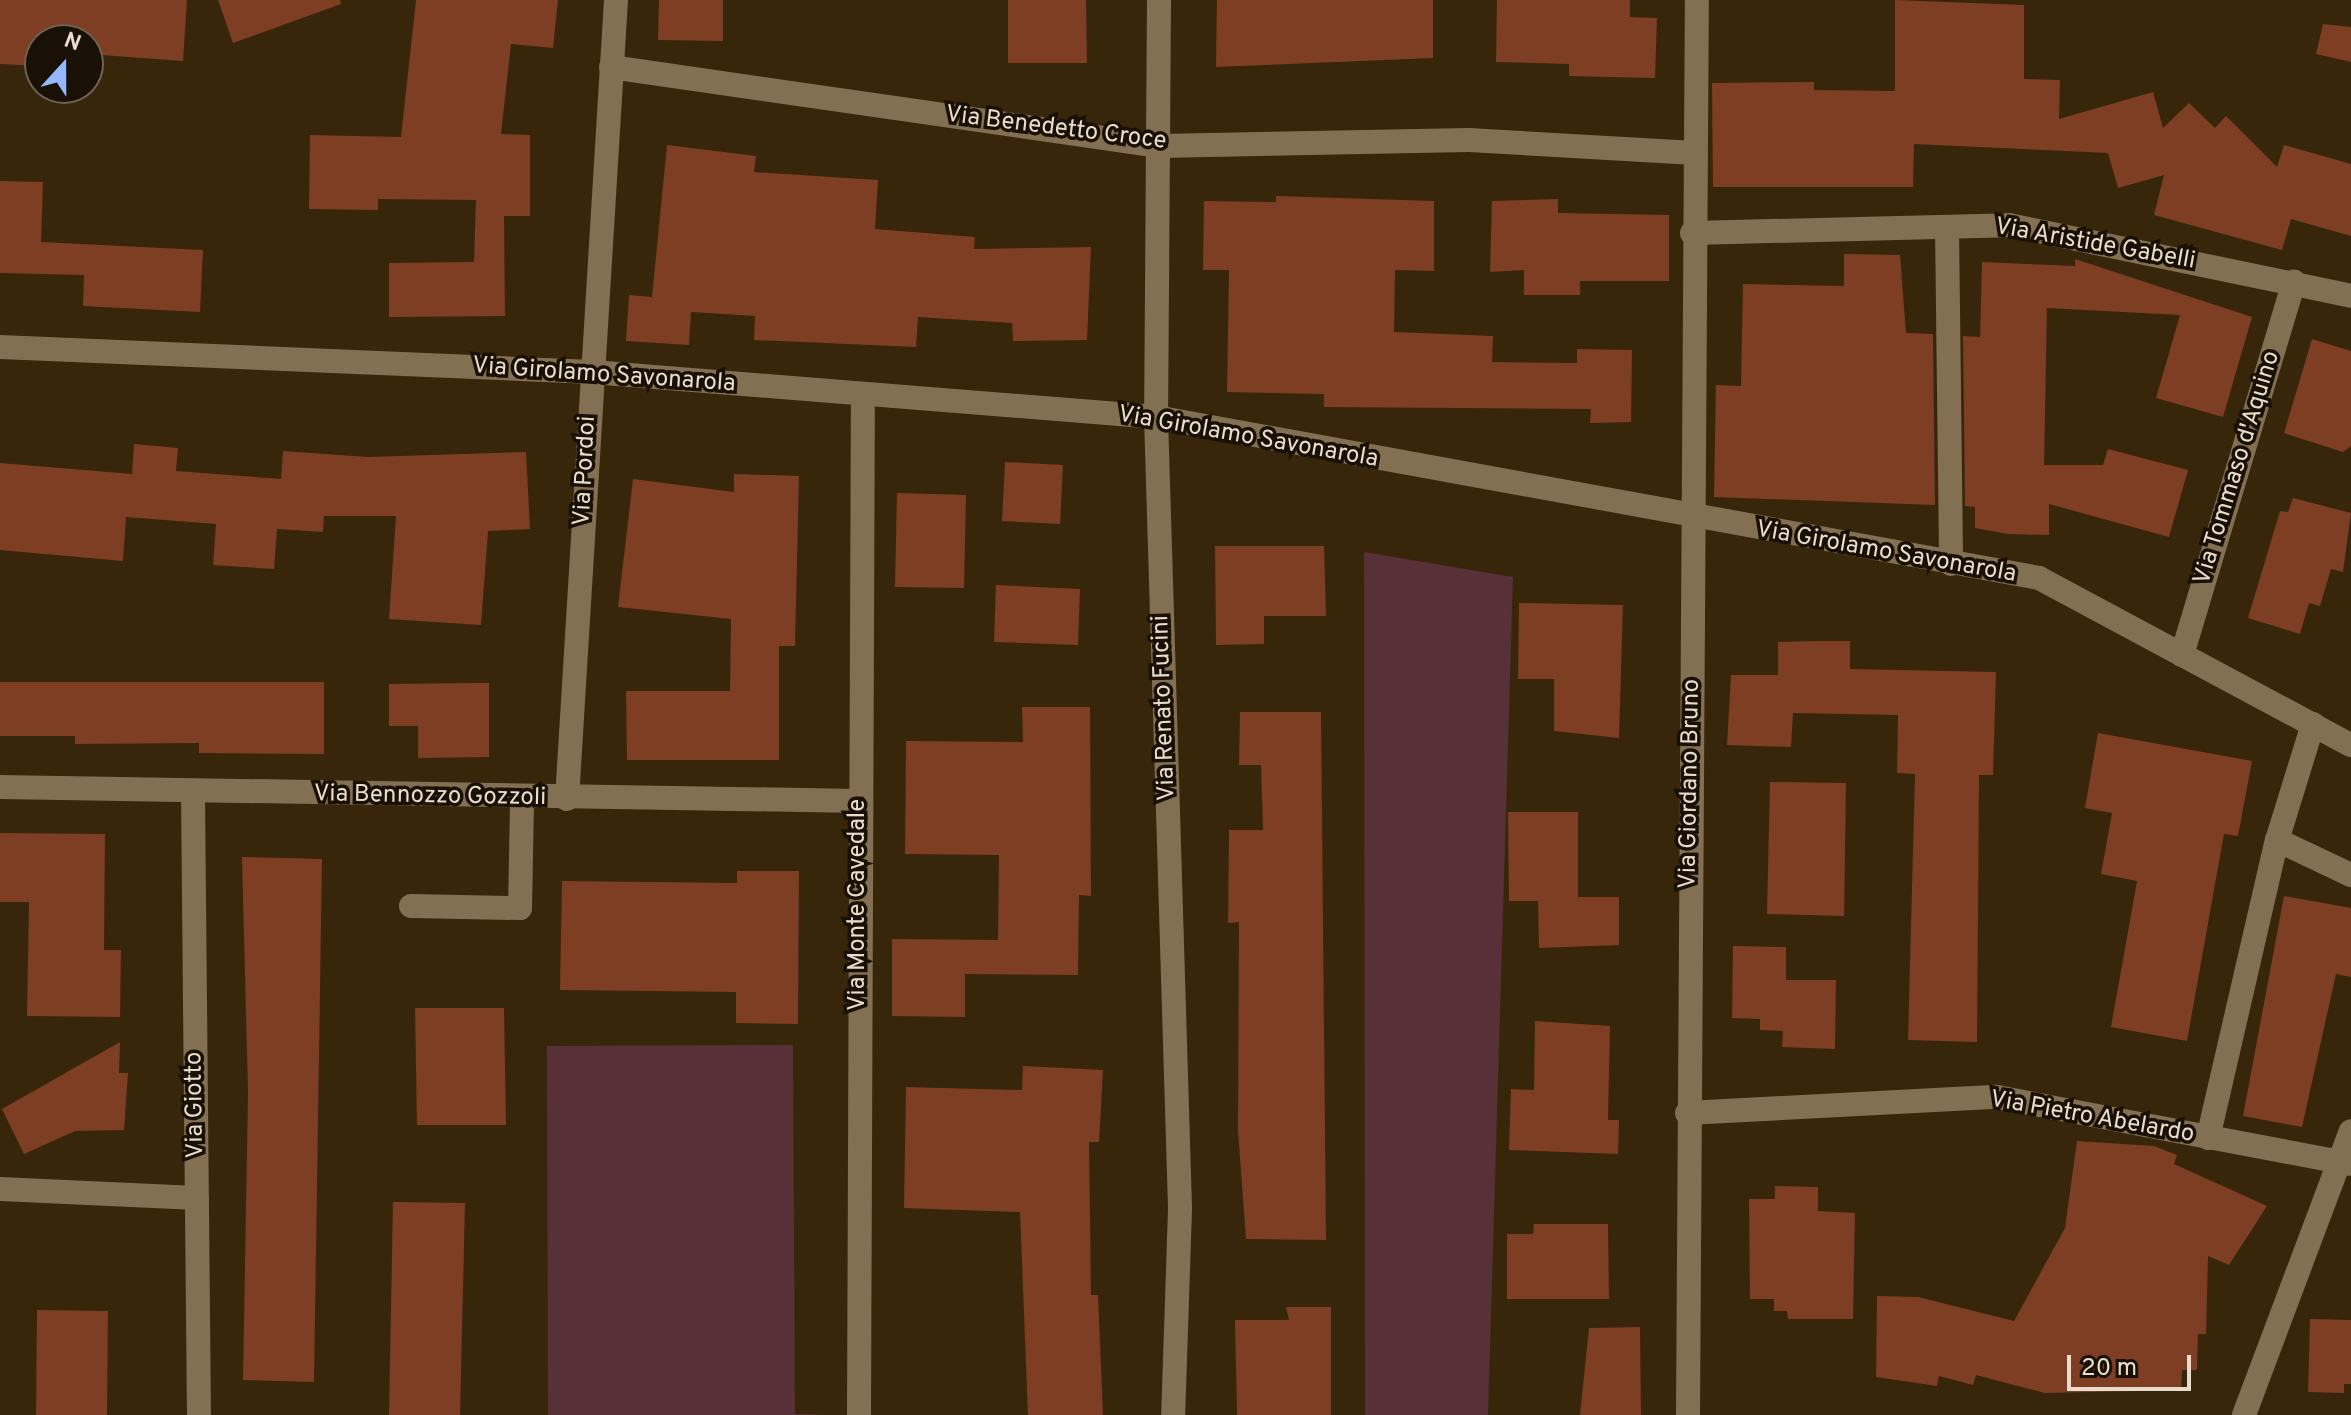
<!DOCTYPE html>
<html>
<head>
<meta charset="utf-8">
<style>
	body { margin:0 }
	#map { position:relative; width:2351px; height:1415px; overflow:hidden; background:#37260a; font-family:Overpass,sans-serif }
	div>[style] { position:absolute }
	.green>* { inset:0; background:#583038 }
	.building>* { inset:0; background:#7d3e24 }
	.minor>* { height:24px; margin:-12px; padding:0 12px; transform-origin:12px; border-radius:12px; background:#836f52 }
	span { translate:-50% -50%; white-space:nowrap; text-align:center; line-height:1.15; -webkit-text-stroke:7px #191106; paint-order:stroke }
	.street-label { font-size:24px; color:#e8ddcd }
	.north { position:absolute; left:24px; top:24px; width:80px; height:80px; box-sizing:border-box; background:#191106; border:2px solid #6c6356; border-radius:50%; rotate:21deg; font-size:22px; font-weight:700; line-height:32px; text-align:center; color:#e8ddcd }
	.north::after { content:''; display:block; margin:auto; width:28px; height:36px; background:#95b7fd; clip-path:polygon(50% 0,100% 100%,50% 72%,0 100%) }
	.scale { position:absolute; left:2067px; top:1355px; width:124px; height:36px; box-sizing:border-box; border:4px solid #e8ddcd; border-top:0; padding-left:10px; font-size:24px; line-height:28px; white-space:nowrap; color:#e8ddcd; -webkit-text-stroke:6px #191106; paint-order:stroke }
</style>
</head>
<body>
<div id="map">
	<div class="green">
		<i style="clip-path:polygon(1364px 552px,1513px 577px,1488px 1415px,1365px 1415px)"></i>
		<i style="clip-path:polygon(793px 1045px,795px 1414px,831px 1415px,548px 1415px,547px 1046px)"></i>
	</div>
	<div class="building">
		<i style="clip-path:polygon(0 0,187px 0,183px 61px,88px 54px,88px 40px,40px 40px,40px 66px,0 64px)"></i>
		<i style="clip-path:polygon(218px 0,340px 0,341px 4px,233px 43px)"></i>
		<i style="clip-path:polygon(416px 0,558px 0,553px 48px,511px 44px,501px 134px,530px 135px,530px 216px,504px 216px,505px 316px,389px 317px,389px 263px,474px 262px,476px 200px,378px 199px,378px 210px,309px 209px,310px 135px,401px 137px)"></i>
		<i style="clip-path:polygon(659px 0,723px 0,723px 41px,658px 40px)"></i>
		<i style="clip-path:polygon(1008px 0,1086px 0,1087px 63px,1008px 63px)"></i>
		<i style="clip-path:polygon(1217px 0,1433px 0,1433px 58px,1216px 67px)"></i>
		<i style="clip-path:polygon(1497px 0,1630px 0,1630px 17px,1657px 18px,1655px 78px,1569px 76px,1569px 64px,1496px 62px)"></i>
		<i style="clip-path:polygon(1895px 0,2024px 5px,2024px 79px,2060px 80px,2059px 119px,2153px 92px,2163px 128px,2189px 103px,2215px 128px,2226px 116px,2277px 167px,2284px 145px,2351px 164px,2351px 236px,2291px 219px,2282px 250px,2154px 215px,2164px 175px,2118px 188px,2108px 153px,1914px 144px,1913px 187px,1713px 187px,1712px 83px,1814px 82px,1814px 90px,1895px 91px)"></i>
		<i style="clip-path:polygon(2323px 24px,2351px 27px,2351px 62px,2316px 54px)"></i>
		<i style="clip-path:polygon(667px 145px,756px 156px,754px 172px,878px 180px,875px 229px,975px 237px,974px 249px,1091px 247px,1087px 340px,1013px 341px,1012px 323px,918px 317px,916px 347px,754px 340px,755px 316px,691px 312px,689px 345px,626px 341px,629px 295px,652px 297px)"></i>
		<i style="clip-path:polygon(0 181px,43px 182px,41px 242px,203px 250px,200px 312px,83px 306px,84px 275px,0 273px)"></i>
		<i style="clip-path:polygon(1276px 196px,1434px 201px,1434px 271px,1395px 270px,1394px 332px,1493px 336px,1492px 362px,1577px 363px,1577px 349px,1632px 350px,1631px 422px,1590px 423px,1591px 409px,1324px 407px,1324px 394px,1227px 392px,1229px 270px,1203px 270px,1204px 201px,1276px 202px)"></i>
		<i style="clip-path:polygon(1558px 199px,1558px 213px,1669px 215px,1669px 281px,1580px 281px,1580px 295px,1524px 295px,1524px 270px,1490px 272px,1492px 201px)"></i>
		<i style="clip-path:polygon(1844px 254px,1900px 255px,1906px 333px,1933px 334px,1935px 505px,1714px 497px,1716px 385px,1741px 386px,1743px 284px,1844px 286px)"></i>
		<i style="clip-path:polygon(2075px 259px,2252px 317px,2223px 417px,2156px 398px,2180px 315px,2047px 308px,2044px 465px,2103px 465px,2108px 449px,2188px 470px,2169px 537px,2049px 504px,2049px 535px,2008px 534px,1975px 528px,1975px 507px,1965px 506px,1963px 336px,1980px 337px,1982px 262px,2075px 266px)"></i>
		<i style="clip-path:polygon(2312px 339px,2351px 351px,2351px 446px,2343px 452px,2284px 433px)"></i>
		<i style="clip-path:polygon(134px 444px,178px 448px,176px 471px,281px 479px,283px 451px,368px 457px,526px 452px,530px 529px,488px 531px,481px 625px,389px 619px,396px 516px,324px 516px,323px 532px,277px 529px,274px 569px,213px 565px,216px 524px,126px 517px,123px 561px,0 550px,0 463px,132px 474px)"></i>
		<i style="clip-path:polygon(1005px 462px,1063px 465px,1060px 524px,1002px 521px)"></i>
		<i style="clip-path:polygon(734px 474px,799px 476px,795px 646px,779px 646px,779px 760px,627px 760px,626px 691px,730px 691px,731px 619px,618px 607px,633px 479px,734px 492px)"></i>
		<i style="clip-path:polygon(897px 493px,966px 495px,964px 588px,895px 587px)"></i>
		<i style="clip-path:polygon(2293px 498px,2351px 513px,2343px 572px,2331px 569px,2320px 606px,2309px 603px,2300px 634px,2248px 618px,2280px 511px,2288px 512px)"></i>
		<i style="clip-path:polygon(1215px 546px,1324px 546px,1326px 616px,1264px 616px,1264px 644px,1216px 645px)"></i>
		<i style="clip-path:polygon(996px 585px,1080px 589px,1078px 645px,994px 642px)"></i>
		<i style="clip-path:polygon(1519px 603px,1623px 605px,1619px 738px,1554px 731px,1554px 679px,1518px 679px)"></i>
		<i style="clip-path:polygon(1817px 641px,1850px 641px,1850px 669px,1996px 672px,1993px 775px,1979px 775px,1977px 1042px,1908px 1040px,1915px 774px,1897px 773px,1898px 715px,1793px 713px,1791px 747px,1727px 745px,1731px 675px,1778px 675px,1778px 642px)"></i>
		<i style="clip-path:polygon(0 682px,324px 682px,324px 754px,199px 753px,199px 743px,75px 744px,75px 736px,0 736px)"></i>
		<i style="clip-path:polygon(476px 683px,489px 683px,489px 757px,418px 758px,418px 726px,389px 726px,389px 684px)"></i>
		<i style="clip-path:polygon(1022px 707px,1090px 707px,1091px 896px,1079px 895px,1078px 975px,965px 974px,965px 1017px,892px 1016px,892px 939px,998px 940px,999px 855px,905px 854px,906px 741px,1023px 742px)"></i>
		<i style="clip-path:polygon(1240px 712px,1321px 712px,1326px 1240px,1246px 1239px,1238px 1131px,1239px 922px,1228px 923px,1229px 830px,1263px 830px,1261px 765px,1239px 765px)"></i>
		<i style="clip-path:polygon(2098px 733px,2252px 761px,2238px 836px,2224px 834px,2187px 1041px,2111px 1027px,2137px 881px,2101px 874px,2112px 813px,2085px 808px)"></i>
		<i style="clip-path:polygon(1770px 782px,1846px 783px,1844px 916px,1767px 914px)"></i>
		<i style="clip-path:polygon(1508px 812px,1578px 812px,1578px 897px,1619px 897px,1619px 945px,1539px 948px,1538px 901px,1509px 901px)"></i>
		<i style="clip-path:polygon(0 833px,105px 834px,104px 950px,121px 950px,120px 1017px,27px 1016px,29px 902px,0 902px)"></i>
		<i style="clip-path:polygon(242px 857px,322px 859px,314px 1382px,243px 1380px,248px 1092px)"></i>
		<i style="clip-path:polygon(737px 871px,799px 871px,798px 1024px,736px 1023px,736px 992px,560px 990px,562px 881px,737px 883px)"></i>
		<i style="clip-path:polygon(2284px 896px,2351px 908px,2351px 977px,2336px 974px,2302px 1127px,2243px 1116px)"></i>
		<i style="clip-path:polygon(1733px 946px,1786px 947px,1786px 980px,1836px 980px,1835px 1049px,1782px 1047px,1783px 1031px,1760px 1030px,1760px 1019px,1732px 1018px)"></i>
		<i style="clip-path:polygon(415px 1008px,504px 1008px,506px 1125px,417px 1125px)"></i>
		<i style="clip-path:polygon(1535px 1021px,1610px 1026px,1608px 1120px,1619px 1120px,1618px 1154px,1509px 1150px,1511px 1089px,1534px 1090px)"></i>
		<i style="clip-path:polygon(120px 1042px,119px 1073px,128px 1073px,124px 1130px,75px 1131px,24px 1154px,2px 1109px)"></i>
		<i style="clip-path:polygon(1023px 1066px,1103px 1070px,1099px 1142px,1089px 1142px,1091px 1295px,1098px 1295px,1103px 1415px,1028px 1415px,1020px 1212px,904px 1208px,906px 1087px,1022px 1090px)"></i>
		<i style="clip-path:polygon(2077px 1141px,2154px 1146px,2177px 1155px,2174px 1164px,2267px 1206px,2229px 1265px,2208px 1256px,2206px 1334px,2198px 1334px,2197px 1370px,2182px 1370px,2181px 1390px,2045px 1393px,1976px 1375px,1973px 1385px,1939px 1376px,1937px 1386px,1876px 1377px,1877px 1296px,1918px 1297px,2014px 1321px,2065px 1228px)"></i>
		<i style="clip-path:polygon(1775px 1186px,1818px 1187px,1818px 1211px,1855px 1213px,1853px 1319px,1788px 1319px,1787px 1311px,1774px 1311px,1774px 1299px,1750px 1299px,1749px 1199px,1775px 1199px)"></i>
		<i style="clip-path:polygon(393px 1202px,465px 1203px,460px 1415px,389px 1415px)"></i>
		<i style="clip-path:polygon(1534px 1224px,1608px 1224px,1609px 1299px,1507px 1299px,1507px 1234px,1533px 1234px)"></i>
		<i style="clip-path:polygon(1286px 1307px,1331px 1307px,1331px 1415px,1237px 1415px,1235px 1320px,1289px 1320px)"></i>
		<i style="clip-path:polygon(37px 1310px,108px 1311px,107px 1415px,36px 1415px)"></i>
		<i style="clip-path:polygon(2310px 1319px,2351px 1320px,2351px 1384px,2344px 1384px,2344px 1393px,2308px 1392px)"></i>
		<i style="clip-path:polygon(1640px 1327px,1641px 1415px,1580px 1415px,1589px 1328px)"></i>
	</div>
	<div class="minor">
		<i style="left:1159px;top:0;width:417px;rotate:90.4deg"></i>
		<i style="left:1156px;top:417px;width:792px;rotate:88.26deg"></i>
		<i style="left:1180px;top:1209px;width:206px;rotate:91.9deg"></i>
		<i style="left:611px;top:67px;width:554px;rotate:8.2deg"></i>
		<i style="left:1159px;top:146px;width:310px;rotate:-1.1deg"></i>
		<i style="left:1469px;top:140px;width:226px;rotate:3.3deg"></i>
		<i style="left:1947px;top:227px;width:337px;rotate:89.3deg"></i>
		<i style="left:1692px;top:233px;width:317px;rotate:-1.4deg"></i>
		<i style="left:2009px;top:225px;width:349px;rotate:11.7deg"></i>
		<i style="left:0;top:347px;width:593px;rotate:2.42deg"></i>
		<i style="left:592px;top:372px;width:566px;rotate:4.56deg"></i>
		<i style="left:1156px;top:417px;width:898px;rotate:10.33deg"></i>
		<i style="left:2039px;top:578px;width:354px;rotate:28.2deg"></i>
		<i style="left:2182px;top:655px;width:390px;rotate:-73.3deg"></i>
		<i style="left:2313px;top:724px;width:121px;rotate:107.2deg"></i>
		<i style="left:2277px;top:840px;width:82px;rotate:25.3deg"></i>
		<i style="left:0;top:787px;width:859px;rotate:0.93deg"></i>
		<i style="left:193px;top:794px;width:621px;rotate:89.45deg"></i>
		<i style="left:567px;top:799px;width:801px;rotate:-86.49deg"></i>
		<i style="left:411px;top:906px;width:109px;rotate:1.1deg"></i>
		<i style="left:520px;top:908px;width:109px;rotate:-88.9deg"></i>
		<i style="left:1687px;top:1113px;width:310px;rotate:-3deg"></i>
		<i style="left:1997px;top:1097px;width:360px;rotate:10.7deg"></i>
		<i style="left:2208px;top:1138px;width:306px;rotate:-77deg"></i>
		<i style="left:0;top:1189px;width:197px;rotate:2.6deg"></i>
		<i style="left:859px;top:1415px;width:1020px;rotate:-89.78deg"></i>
		<i style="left:1688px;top:1415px;width:1415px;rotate:-89.64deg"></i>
		<i style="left:2244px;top:1415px;width:303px;rotate:-69.4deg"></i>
	</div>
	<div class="street-label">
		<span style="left:1056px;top:129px;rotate:7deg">Via Benedetto Croce</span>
		<span style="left:2095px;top:245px;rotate:10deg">Via Aristide Gabelli</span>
		<span style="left:604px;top:376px;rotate:4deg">Via Girolamo Savonarola</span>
		<span style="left:1248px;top:438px;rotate:10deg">Via Girolamo Savonarola</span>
		<span style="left:2238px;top:468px;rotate:-73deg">Via Tommaso d'Aquino</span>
		<span style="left:586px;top:471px;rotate:-87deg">Via Pordoi</span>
		<span style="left:1886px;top:553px;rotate:10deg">Via Girolamo Savonarola</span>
		<span style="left:1165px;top:708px;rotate:-92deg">Via Renato Fucini</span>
		<span style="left:1691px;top:784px;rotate:-89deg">Via Giordano Bruno</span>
		<span style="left:430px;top:797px;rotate:1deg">Via Bennozzo Gozzoli</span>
		<span style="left:859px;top:905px;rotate:-90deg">Via Monte Cavedale</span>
		<span style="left:196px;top:1105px;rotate:-91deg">Via Giotto</span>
		<span style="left:2092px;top:1118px;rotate:10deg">Via Pietro Abelardo</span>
	</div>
	<div class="north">N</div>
	<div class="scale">20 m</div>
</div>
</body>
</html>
